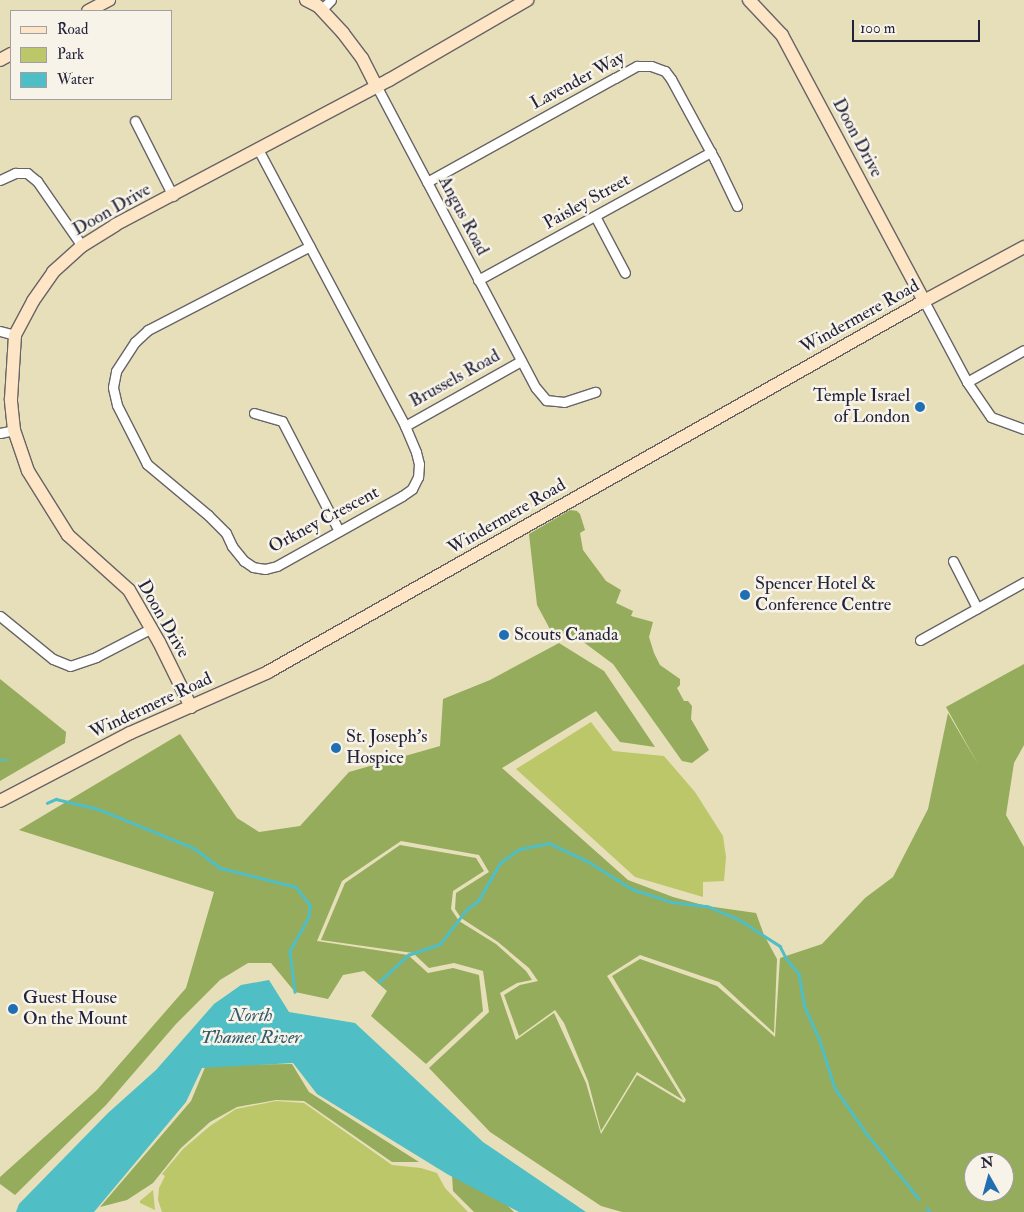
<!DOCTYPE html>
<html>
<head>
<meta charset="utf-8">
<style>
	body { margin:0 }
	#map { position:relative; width:1024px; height:1212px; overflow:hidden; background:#e7dfba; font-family:"IM FELL Double Pica",serif }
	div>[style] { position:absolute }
	.green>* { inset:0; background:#bbc768 }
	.forest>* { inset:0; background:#94ac5c }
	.water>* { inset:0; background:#50bec5 }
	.stream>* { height:2.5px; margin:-1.25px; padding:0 1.25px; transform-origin:1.25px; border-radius:1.25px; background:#50bec5 }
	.roads { filter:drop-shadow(1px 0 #676467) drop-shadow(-1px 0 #676467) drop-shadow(0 1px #676467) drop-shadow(0 -1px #676467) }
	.street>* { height:9px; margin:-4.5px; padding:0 4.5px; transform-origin:4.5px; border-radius:4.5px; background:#fff }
	.secondary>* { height:12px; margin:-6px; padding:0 6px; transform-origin:6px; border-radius:6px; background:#fde5c5 }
	.dots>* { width:14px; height:14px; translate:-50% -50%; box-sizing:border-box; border:2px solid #f7f3e8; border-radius:50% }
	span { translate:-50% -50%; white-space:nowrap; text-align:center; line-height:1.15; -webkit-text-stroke:5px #f7f3e8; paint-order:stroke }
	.street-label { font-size:18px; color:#22223b }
	.poi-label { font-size:18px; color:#22223b }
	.right { translate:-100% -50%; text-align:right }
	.left { translate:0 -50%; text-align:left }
	.water-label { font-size:19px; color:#32596b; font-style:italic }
	.legend { position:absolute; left:10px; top:10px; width:162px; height:90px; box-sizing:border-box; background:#f7f3e8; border:1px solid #a29fa3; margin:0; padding:6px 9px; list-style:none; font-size:15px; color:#22223b }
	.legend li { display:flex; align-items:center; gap:10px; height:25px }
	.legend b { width:25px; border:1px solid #a29fa3 }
	.north { position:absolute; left:964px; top:1152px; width:50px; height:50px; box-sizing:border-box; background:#f7f3e8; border:1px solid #a29fa3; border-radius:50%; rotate:353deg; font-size:14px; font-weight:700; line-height:20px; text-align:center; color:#22223b }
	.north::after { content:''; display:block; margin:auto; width:18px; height:22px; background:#1f6fb2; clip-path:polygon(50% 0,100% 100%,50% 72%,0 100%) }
	.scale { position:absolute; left:852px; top:20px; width:128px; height:22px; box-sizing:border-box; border:2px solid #22223b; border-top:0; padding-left:6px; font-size:15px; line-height:18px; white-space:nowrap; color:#22223b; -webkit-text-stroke:4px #f7f3e8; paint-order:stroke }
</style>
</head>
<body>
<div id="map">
	<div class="green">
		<i style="clip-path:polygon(591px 722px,613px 751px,664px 756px,695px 792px,723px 836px,726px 857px,724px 881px,703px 882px,703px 897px,635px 877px,516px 769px)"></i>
		<i style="clip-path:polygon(276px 1101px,304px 1103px,392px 1165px,421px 1168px,437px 1173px,445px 1188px,468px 1212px,162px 1212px,158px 1200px,159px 1188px,165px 1176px,162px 1174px,183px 1149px,210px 1126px,236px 1109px)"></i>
		<i style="clip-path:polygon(153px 1190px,155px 1210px,140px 1203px,140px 1201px)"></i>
	</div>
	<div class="forest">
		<i style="clip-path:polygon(570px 510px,577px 511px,580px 514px,585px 530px,580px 533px,583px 550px,606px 581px,621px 590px,616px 603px,633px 611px,631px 616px,653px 622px,649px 637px,654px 653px,660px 665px,680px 679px,680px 685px,677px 688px,684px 701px,688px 701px,692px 706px,691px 719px,709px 750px,692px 763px,682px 761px,613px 664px,578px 638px,561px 633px,552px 633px,537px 605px,529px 534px)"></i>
		<i style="clip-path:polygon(559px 643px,604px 671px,655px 747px,620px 742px,596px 711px,502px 768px,628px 880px,673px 897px,707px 906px,756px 913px,764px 935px,777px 959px,774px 1033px,719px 982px,640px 955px,607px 976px,683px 1100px,637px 1072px,601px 1131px,588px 1081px,564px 1023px,555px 1010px,519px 1036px,504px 995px,520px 985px,538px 981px,529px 968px,498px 942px,461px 918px,455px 909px,456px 893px,489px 872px,479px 855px,401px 841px,342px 881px,317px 941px,408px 955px,428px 973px,453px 968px,479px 975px,483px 1011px,426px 1064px,371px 1016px,387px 991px,364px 971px,343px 975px,328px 999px,295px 992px,271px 963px,248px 963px,220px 980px,176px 1024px,106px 1105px,15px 1195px,0 1184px,0 1177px,97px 1090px,186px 988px,214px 892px,19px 830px,180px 734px,237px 818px,259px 832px,300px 826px,349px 772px,440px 746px,443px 699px,490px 680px)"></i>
		<i style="clip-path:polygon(evenodd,1024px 664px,1024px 745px,1014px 763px,1006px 815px,1024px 847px,1024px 1212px,622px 1212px,601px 1206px,490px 1132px,429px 1068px,489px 1012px,483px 971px,454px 963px,429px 968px,413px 953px,321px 940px,345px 883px,400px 845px,476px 858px,484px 871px,453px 891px,451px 909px,459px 921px,496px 944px,526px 971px,532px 980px,517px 983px,500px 993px,516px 1040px,554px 1013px,586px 1083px,601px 1134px,637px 1075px,684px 1103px,686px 1100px,612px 976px,640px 959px,717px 986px,775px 1037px,780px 958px,822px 944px,865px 898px,893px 877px,928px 809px,948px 713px,979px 766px,946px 707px,1024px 664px,974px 1162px,1004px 1162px,1004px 1192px,974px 1192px,974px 1162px)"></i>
		<i style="clip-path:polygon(0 679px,66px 732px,65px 743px,0 781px)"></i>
		<i style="clip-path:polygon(292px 1064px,309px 1092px,419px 1162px,392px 1162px,304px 1101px,276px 1100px,237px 1107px,210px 1122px,181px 1148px,153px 1183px,127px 1200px,100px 1207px,191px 1101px,206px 1065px)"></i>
		<i style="clip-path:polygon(452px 1175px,502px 1200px,514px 1212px,474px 1212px,453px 1191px)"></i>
	</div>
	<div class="water">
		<i style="clip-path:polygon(269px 980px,289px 1012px,355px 1023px,483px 1142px,586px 1212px,519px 1212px,447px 1174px,317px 1094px,293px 1063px,202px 1068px,186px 1102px,94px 1212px,16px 1212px,19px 1204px,108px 1113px,156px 1070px,214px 1004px,241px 985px)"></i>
	</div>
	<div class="stream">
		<i style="left:0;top:760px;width:8px"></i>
		<i style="left:47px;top:803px;width:10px;rotate:-24deg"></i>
		<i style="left:56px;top:799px;width:43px;rotate:13.4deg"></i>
		<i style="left:98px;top:809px;width:104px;rotate:22.1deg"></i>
		<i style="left:194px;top:848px;width:34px;rotate:37deg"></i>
		<i style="left:221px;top:868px;width:77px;rotate:14.2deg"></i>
		<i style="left:296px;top:887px;width:23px;rotate:52deg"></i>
		<i style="left:310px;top:905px;width:12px;rotate:95deg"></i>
		<i style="left:309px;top:917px;width:39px;rotate:119deg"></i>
		<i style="left:290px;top:951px;width:41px;rotate:83deg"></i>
		<i style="left:379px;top:982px;width:40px;rotate:-43deg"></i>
		<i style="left:408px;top:955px;width:34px;rotate:-19deg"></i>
		<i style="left:440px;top:944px;width:44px;rotate:-52.4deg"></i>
		<i style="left:467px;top:909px;width:14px;rotate:-36deg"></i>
		<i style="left:478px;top:901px;width:44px;rotate:-59.9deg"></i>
		<i style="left:500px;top:863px;width:24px;rotate:-36deg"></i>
		<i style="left:519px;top:849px;width:31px;rotate:-11deg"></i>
		<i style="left:549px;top:843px;width:44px;rotate:25.4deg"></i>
		<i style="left:589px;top:862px;width:51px;rotate:32.1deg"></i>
		<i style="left:632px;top:889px;width:42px;rotate:18deg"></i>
		<i style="left:672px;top:902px;width:35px;rotate:7deg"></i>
		<i style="left:707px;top:906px;width:36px;rotate:23deg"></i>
		<i style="left:740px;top:920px;width:48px;rotate:33deg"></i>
		<i style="left:780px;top:946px;width:13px;rotate:63deg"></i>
		<i style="left:786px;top:958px;width:21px;rotate:51deg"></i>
		<i style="left:799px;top:974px;width:34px;rotate:80deg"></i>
		<i style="left:805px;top:1007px;width:34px;rotate:66deg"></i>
		<i style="left:819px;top:1038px;width:52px;rotate:72.3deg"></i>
		<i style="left:835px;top:1088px;width:56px;rotate:55.2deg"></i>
		<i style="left:867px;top:1134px;width:83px;rotate:51.3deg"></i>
		<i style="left:927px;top:1208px;width:5px;rotate:53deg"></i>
	</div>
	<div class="roads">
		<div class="street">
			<i style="left:321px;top:10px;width:14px;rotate:-45deg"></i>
			<i style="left:377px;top:87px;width:340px;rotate:62.2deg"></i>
			<i style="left:536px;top:388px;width:16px;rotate:50deg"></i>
			<i style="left:546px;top:400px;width:18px;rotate:6deg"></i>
			<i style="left:564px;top:402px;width:33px;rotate:-18deg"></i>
			<i style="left:135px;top:121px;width:84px;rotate:63.1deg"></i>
			<i style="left:259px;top:151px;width:311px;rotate:62deg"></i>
			<i style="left:405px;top:426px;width:28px;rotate:67deg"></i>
			<i style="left:416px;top:452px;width:12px;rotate:76deg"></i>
			<i style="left:419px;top:464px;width:13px;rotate:94deg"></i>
			<i style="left:418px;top:477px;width:13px;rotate:117deg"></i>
			<i style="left:412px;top:489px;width:12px;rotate:145deg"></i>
			<i style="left:402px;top:496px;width:143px;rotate:150.8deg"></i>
			<i style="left:277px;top:566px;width:12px;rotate:166deg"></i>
			<i style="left:265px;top:569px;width:12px;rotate:-171deg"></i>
			<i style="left:253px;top:567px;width:11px;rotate:-146deg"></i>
			<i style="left:244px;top:561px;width:19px;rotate:-129deg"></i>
			<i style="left:232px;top:546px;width:14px;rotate:-115deg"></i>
			<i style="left:226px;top:533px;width:25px;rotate:-135deg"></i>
			<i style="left:208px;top:515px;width:80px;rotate:-140.1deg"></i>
			<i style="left:147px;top:464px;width:66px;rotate:-117deg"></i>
			<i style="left:117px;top:405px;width:18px;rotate:-103deg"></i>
			<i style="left:113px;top:387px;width:16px;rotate:-79deg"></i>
			<i style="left:116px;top:371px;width:35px;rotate:-57deg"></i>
			<i style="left:135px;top:342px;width:18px;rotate:-43deg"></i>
			<i style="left:148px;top:330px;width:182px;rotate:-27.4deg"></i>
			<i style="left:0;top:180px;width:17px;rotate:-25deg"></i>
			<i style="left:15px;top:173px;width:12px"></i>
			<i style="left:27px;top:173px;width:13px;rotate:39deg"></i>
			<i style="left:37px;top:181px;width:79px;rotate:55.3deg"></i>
			<i style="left:427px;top:182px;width:215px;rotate:-29deg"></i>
			<i style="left:615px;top:78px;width:25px;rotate:-29deg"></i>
			<i style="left:637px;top:66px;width:14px"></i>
			<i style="left:651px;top:66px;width:15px;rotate:20deg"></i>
			<i style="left:665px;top:71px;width:10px;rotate:53deg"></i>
			<i style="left:671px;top:79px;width:92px;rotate:61.5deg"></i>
			<i style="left:715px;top:160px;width:51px;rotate:64.4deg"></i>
			<i style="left:595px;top:216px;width:64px;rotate:62.2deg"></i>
			<i style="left:478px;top:280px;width:266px;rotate:-28.8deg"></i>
			<i style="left:924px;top:301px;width:92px;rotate:62deg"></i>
			<i style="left:967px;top:382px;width:42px;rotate:55.6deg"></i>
			<i style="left:991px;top:417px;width:35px;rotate:20deg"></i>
			<i style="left:0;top:331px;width:16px;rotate:15deg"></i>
			<i style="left:967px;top:382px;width:65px;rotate:-29.3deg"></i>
			<i style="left:254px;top:413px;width:29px;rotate:16deg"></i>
			<i style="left:282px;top:421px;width:124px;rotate:62.6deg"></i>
			<i style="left:405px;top:426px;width:133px;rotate:-29.3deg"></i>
			<i style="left:0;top:433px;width:14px;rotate:-12deg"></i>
			<i style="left:953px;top:561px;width:53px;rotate:62.9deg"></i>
			<i style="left:0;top:616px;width:68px;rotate:39.1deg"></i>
			<i style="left:53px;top:659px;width:18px;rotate:22deg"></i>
			<i style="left:70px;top:666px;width:28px;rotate:-19deg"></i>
			<i style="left:96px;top:657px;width:63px;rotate:-27.4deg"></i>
			<i style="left:920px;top:640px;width:119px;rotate:-29.1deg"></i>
		</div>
		<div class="secondary">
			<i style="left:306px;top:0;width:13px;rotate:27deg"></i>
			<i style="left:318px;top:6px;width:37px;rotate:47deg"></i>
			<i style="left:343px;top:33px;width:31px;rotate:53deg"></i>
			<i style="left:362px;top:58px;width:33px;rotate:63deg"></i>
			<i style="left:749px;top:0;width:48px;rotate:46.7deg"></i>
			<i style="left:782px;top:35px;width:302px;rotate:61.9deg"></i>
			<i style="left:88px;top:11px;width:24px;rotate:-28deg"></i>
			<i style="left:0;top:60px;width:13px;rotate:-29deg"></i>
			<i style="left:191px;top:707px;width:72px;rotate:-116.2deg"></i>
			<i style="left:159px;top:642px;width:60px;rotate:-120deg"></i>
			<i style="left:129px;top:590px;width:82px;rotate:-138deg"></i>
			<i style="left:68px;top:535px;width:75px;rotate:-122deg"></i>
			<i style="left:28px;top:471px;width:43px;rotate:-108.9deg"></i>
			<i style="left:14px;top:430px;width:31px;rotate:-96deg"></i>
			<i style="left:11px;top:399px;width:64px;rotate:-86.4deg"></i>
			<i style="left:15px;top:335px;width:38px;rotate:-62deg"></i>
			<i style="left:33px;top:301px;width:35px;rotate:-55deg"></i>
			<i style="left:53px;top:272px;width:39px;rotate:-42deg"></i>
			<i style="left:82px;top:246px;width:39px;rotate:-32deg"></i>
			<i style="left:115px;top:225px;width:310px;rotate:-27.9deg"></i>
			<i style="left:389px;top:80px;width:160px;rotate:-30.1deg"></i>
			<i style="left:0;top:801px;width:147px;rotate:-27.6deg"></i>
			<i style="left:130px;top:733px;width:151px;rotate:-23.8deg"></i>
			<i style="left:268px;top:672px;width:754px;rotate:-29.49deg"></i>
			<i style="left:924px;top:301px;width:114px;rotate:-28.4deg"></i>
		</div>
	</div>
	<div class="dots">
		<i style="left:920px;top:407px;background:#1f6fb2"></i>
		<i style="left:745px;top:595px;background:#1f6fb2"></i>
		<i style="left:504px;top:635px;background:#1f6fb2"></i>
		<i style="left:336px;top:748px;background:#1f6fb2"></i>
		<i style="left:13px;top:1009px;background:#1f6fb2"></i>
	</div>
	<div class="street-label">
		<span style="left:578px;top:81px;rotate:-28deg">Lavender Way</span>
		<span style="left:857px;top:138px;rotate:62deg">Doon Drive</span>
		<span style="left:587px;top:202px;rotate:-29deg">Paisley Street</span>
		<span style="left:112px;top:210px;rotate:-30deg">Doon Drive</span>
		<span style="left:463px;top:216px;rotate:62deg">Angus Road</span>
		<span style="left:860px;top:317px;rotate:-29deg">Windermere Road</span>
		<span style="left:455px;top:379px;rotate:-29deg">Brussels Road</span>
		<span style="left:507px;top:517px;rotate:-30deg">Windermere Road</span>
		<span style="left:324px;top:520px;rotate:-28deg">Orkney Crescent</span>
		<span style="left:163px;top:619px;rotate:60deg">Doon Drive</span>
		<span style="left:151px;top:706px;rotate:-25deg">Windermere Road</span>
	</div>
	<div class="poi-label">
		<span class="right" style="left:910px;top:407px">Temple Israel<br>of London</span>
		<span class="left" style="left:755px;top:595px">Spencer Hotel &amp;<br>Conference Centre</span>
		<span class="left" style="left:514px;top:635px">Scouts Canada</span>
		<span class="left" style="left:346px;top:748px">St. Joseph's<br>Hospice</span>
		<span class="left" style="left:23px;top:1009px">Guest House<br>On the Mount</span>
	</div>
	<div class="water-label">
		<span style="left:251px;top:1027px">North<br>Thames River</span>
	</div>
	<ul class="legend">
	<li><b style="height:6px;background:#fde5c5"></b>Road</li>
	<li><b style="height:14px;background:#bbc768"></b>Park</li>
	<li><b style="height:14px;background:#50bec5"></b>Water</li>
	</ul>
	<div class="north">N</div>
	<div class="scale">100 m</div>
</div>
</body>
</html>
